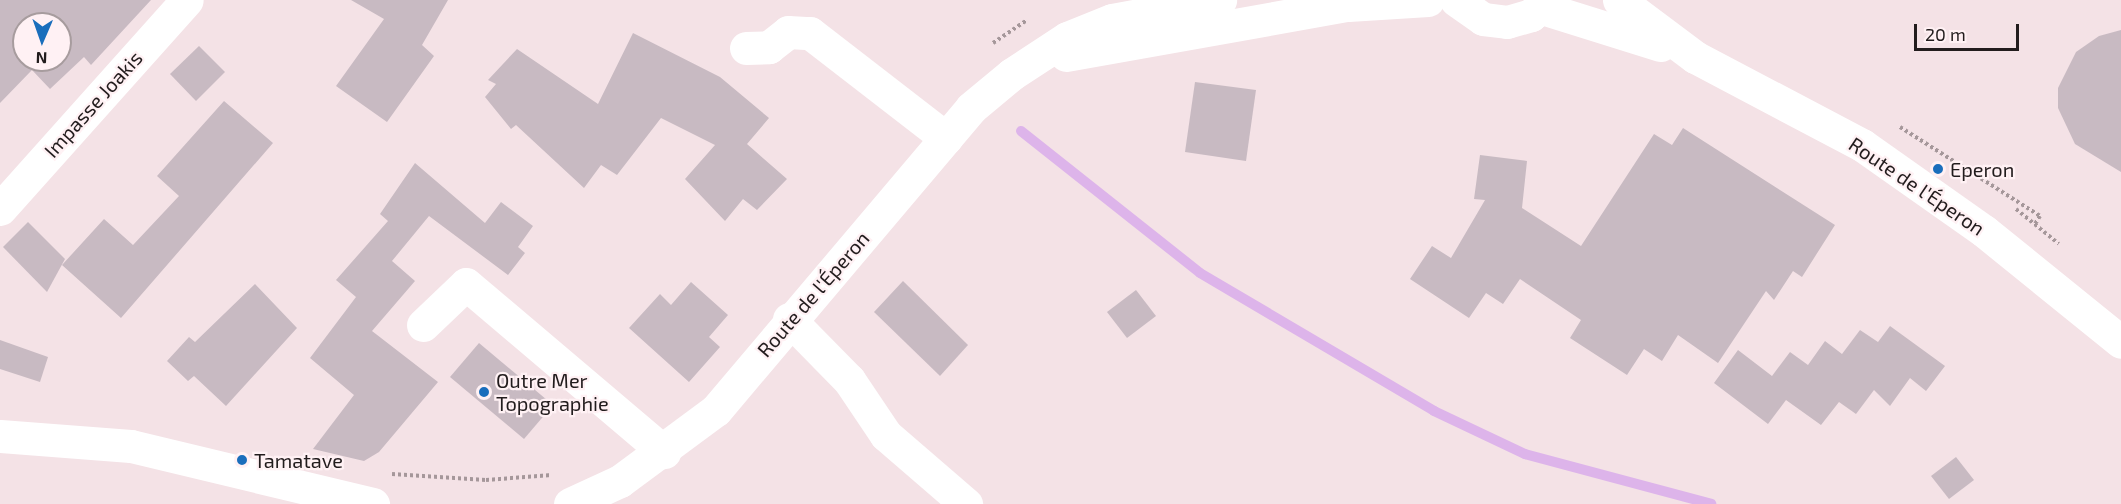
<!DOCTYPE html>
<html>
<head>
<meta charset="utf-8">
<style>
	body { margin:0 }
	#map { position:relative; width:2121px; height:504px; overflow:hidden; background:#f4e2e6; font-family:"Exo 2",sans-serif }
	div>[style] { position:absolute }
	.stream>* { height:10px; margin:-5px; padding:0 5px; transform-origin:5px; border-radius:5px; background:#ddb4ea }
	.building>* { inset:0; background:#c8bac2 }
	.path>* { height:4px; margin-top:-2px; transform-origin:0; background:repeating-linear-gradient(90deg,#a5979a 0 3px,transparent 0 6px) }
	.minor>* { height:33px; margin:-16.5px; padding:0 16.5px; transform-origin:16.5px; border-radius:16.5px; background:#fff }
	.major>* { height:33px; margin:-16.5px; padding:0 16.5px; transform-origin:16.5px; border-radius:16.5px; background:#fff }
	.dots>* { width:16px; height:16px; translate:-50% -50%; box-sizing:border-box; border:3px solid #fff1f4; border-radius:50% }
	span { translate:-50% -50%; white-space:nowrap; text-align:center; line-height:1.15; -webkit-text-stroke:4.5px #fff1f4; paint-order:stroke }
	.street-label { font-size:20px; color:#221c1d }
	.poi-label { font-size:20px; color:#221c1d }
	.left { translate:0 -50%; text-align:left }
	.north { position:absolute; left:12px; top:12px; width:60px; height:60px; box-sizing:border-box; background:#fff1f4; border:2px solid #a79c9e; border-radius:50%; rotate:182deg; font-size:16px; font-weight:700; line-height:24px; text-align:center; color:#221c1d }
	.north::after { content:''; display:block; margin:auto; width:21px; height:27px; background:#1a6ebc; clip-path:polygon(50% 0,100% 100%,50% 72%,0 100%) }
	.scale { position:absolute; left:1914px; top:24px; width:105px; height:27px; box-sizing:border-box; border:3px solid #221c1d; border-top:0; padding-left:8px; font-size:18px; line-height:21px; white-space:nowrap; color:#221c1d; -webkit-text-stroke:4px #fff1f4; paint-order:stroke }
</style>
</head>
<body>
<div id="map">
	<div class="stream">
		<i style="left:1021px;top:131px;width:228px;rotate:38.4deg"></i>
		<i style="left:1200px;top:273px;width:272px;rotate:30.5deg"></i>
		<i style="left:1434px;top:411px;width:101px;rotate:25.3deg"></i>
		<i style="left:1525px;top:454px;width:193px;rotate:15deg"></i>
	</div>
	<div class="building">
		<i style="clip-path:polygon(evenodd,0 0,151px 0,91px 65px,84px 57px,50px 89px,32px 70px,0 103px,0 0,24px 24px,60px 24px,60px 60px,24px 60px,24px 24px)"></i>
		<i style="clip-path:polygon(351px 0,448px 0,422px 45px,434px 56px,387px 122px,336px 86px,384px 19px)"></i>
		<i style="clip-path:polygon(2121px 30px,2121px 172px,2075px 144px,2058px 108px,2058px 88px,2076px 52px,2099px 36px)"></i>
		<i style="clip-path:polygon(633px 33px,720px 77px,769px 118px,747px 144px,787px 179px,757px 210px,743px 199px,725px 221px,685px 179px,715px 145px,661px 118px,617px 175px,601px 165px,584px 188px,516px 125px,511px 129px,485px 97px,496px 84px,488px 80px,517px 49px,598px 104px)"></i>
		<i style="clip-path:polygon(199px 46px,225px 72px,196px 101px,170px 74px)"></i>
		<i style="clip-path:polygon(1195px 82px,1256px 90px,1246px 161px,1185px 152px)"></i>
		<i style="clip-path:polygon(224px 101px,273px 143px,121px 318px,62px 265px,104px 219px,133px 245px,179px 196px,157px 176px)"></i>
		<i style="clip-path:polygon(1683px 128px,1835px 225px,1802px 277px,1793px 271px,1774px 300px,1766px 291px,1718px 363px,1678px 335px,1662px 361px,1644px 349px,1627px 375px,1570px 338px,1581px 320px,1520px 279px,1503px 304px,1486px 293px,1469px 318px,1410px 279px,1432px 246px,1451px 258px,1485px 200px,1474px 199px,1480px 155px,1527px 161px,1522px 208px,1581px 246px,1654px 134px,1672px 145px)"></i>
		<i style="clip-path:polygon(415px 163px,485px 223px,501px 202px,533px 226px,518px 247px,525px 253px,508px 275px,429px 216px,392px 261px,415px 281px,372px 331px,438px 382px,379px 452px,364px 461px,313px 449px,354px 395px,310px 358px,356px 297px,336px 280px,388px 221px,380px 214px)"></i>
		<i style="clip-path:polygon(28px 222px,65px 259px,47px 292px,3px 247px)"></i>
		<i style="clip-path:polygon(903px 281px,968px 345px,940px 376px,874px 312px)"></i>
		<i style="clip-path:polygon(691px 282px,728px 315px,709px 337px,720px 347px,689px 382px,629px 328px,660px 294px,671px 305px)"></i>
		<i style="clip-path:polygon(255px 284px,297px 328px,226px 406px,194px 376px,188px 381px,167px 361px,189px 337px,195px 342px)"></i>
		<i style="clip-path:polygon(1136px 290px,1156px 316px,1127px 338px,1107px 312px)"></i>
		<i style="clip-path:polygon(1890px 326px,1945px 366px,1926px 391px,1910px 378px,1890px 406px,1874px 390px,1856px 414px,1839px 402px,1821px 425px,1786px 400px,1768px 424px,1714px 383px,1738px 350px,1772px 376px,1790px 352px,1808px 365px,1825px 341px,1842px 354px,1860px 330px,1878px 342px)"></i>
		<i style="clip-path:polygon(0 340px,48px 357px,40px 382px,0 369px)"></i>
		<i style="clip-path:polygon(479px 343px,553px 405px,524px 439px,450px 377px)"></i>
		<i style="clip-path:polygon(1956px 457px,1974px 480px,1949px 499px,1931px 476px)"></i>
	</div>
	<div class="path">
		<i style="left:993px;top:43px;width:40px;rotate:-34deg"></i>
		<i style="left:1900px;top:127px;width:166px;rotate:32.4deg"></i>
		<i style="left:2040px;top:216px;width:9px;rotate:122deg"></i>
		<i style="left:2016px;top:209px;width:55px;rotate:39.1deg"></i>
		<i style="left:392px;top:474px;width:94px;rotate:3.7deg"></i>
		<i style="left:486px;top:480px;width:66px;rotate:-4.3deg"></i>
	</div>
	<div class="minor">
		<i style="left:746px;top:48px;width:23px;rotate:-2deg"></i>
		<i style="left:769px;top:47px;width:24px;rotate:-38deg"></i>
		<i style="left:788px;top:32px;width:22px;rotate:3deg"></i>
		<i style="left:810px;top:33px;width:172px;rotate:37.7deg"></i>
		<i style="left:0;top:209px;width:280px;rotate:-48.2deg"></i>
		<i style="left:789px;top:319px;width:86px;rotate:45.5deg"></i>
		<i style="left:849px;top:380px;width:66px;rotate:56.1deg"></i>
		<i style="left:886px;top:435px;width:106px;rotate:40.8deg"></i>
		<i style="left:423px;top:325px;width:59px;rotate:-43.6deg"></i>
		<i style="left:466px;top:284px;width:260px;rotate:40.3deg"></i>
	</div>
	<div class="major">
		<i style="left:1456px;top:0;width:33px;rotate:35deg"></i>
		<i style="left:1483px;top:19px;width:24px;rotate:7deg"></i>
		<i style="left:1507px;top:22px;width:25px;rotate:-16deg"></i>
		<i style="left:1531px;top:15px;width:23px;rotate:-41deg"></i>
		<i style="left:1619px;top:0;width:95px;rotate:36.9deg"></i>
		<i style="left:1695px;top:57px;width:189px;rotate:27.8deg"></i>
		<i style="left:1862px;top:145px;width:149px;rotate:35.2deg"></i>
		<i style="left:1984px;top:231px;width:176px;rotate:39deg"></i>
		<i style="left:1542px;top:8px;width:124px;rotate:17.4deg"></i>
		<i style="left:1066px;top:55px;width:286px;rotate:-10.1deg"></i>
		<i style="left:1348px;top:5px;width:80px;rotate:-3.6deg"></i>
		<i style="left:0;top:436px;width:131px;rotate:4.4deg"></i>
		<i style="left:131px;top:446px;width:249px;rotate:13.5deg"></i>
		<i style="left:570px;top:504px;width:55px;rotate:-24.7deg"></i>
		<i style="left:620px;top:481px;width:119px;rotate:-36.5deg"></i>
		<i style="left:716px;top:410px;width:395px;rotate:-49.8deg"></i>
		<i style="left:971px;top:108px;width:53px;rotate:-39.7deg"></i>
		<i style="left:1012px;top:74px;width:66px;rotate:-33.2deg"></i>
		<i style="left:1067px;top:38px;width:48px;rotate:-21.8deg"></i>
		<i style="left:1112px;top:20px;width:110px;rotate:-10.5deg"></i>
	</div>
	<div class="dots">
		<i style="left:1938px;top:169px;background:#1a6ebc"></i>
		<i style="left:484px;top:392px;background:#1a6ebc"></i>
		<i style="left:242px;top:460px;background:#1a6ebc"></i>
	</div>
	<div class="street-label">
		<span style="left:93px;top:104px;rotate:-48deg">Impasse Joakis</span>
		<span style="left:1917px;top:186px;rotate:34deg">Route de l'Éperon</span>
		<span style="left:813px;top:294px;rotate:-49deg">Route de l'Éperon</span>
	</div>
	<div class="poi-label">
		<span class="left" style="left:1950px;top:169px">Eperon</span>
		<span class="left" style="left:496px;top:392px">Outre Mer<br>Topographie</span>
		<span class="left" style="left:254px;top:460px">Tamatave</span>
	</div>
	<div class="north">N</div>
	<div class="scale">20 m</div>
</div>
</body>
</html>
